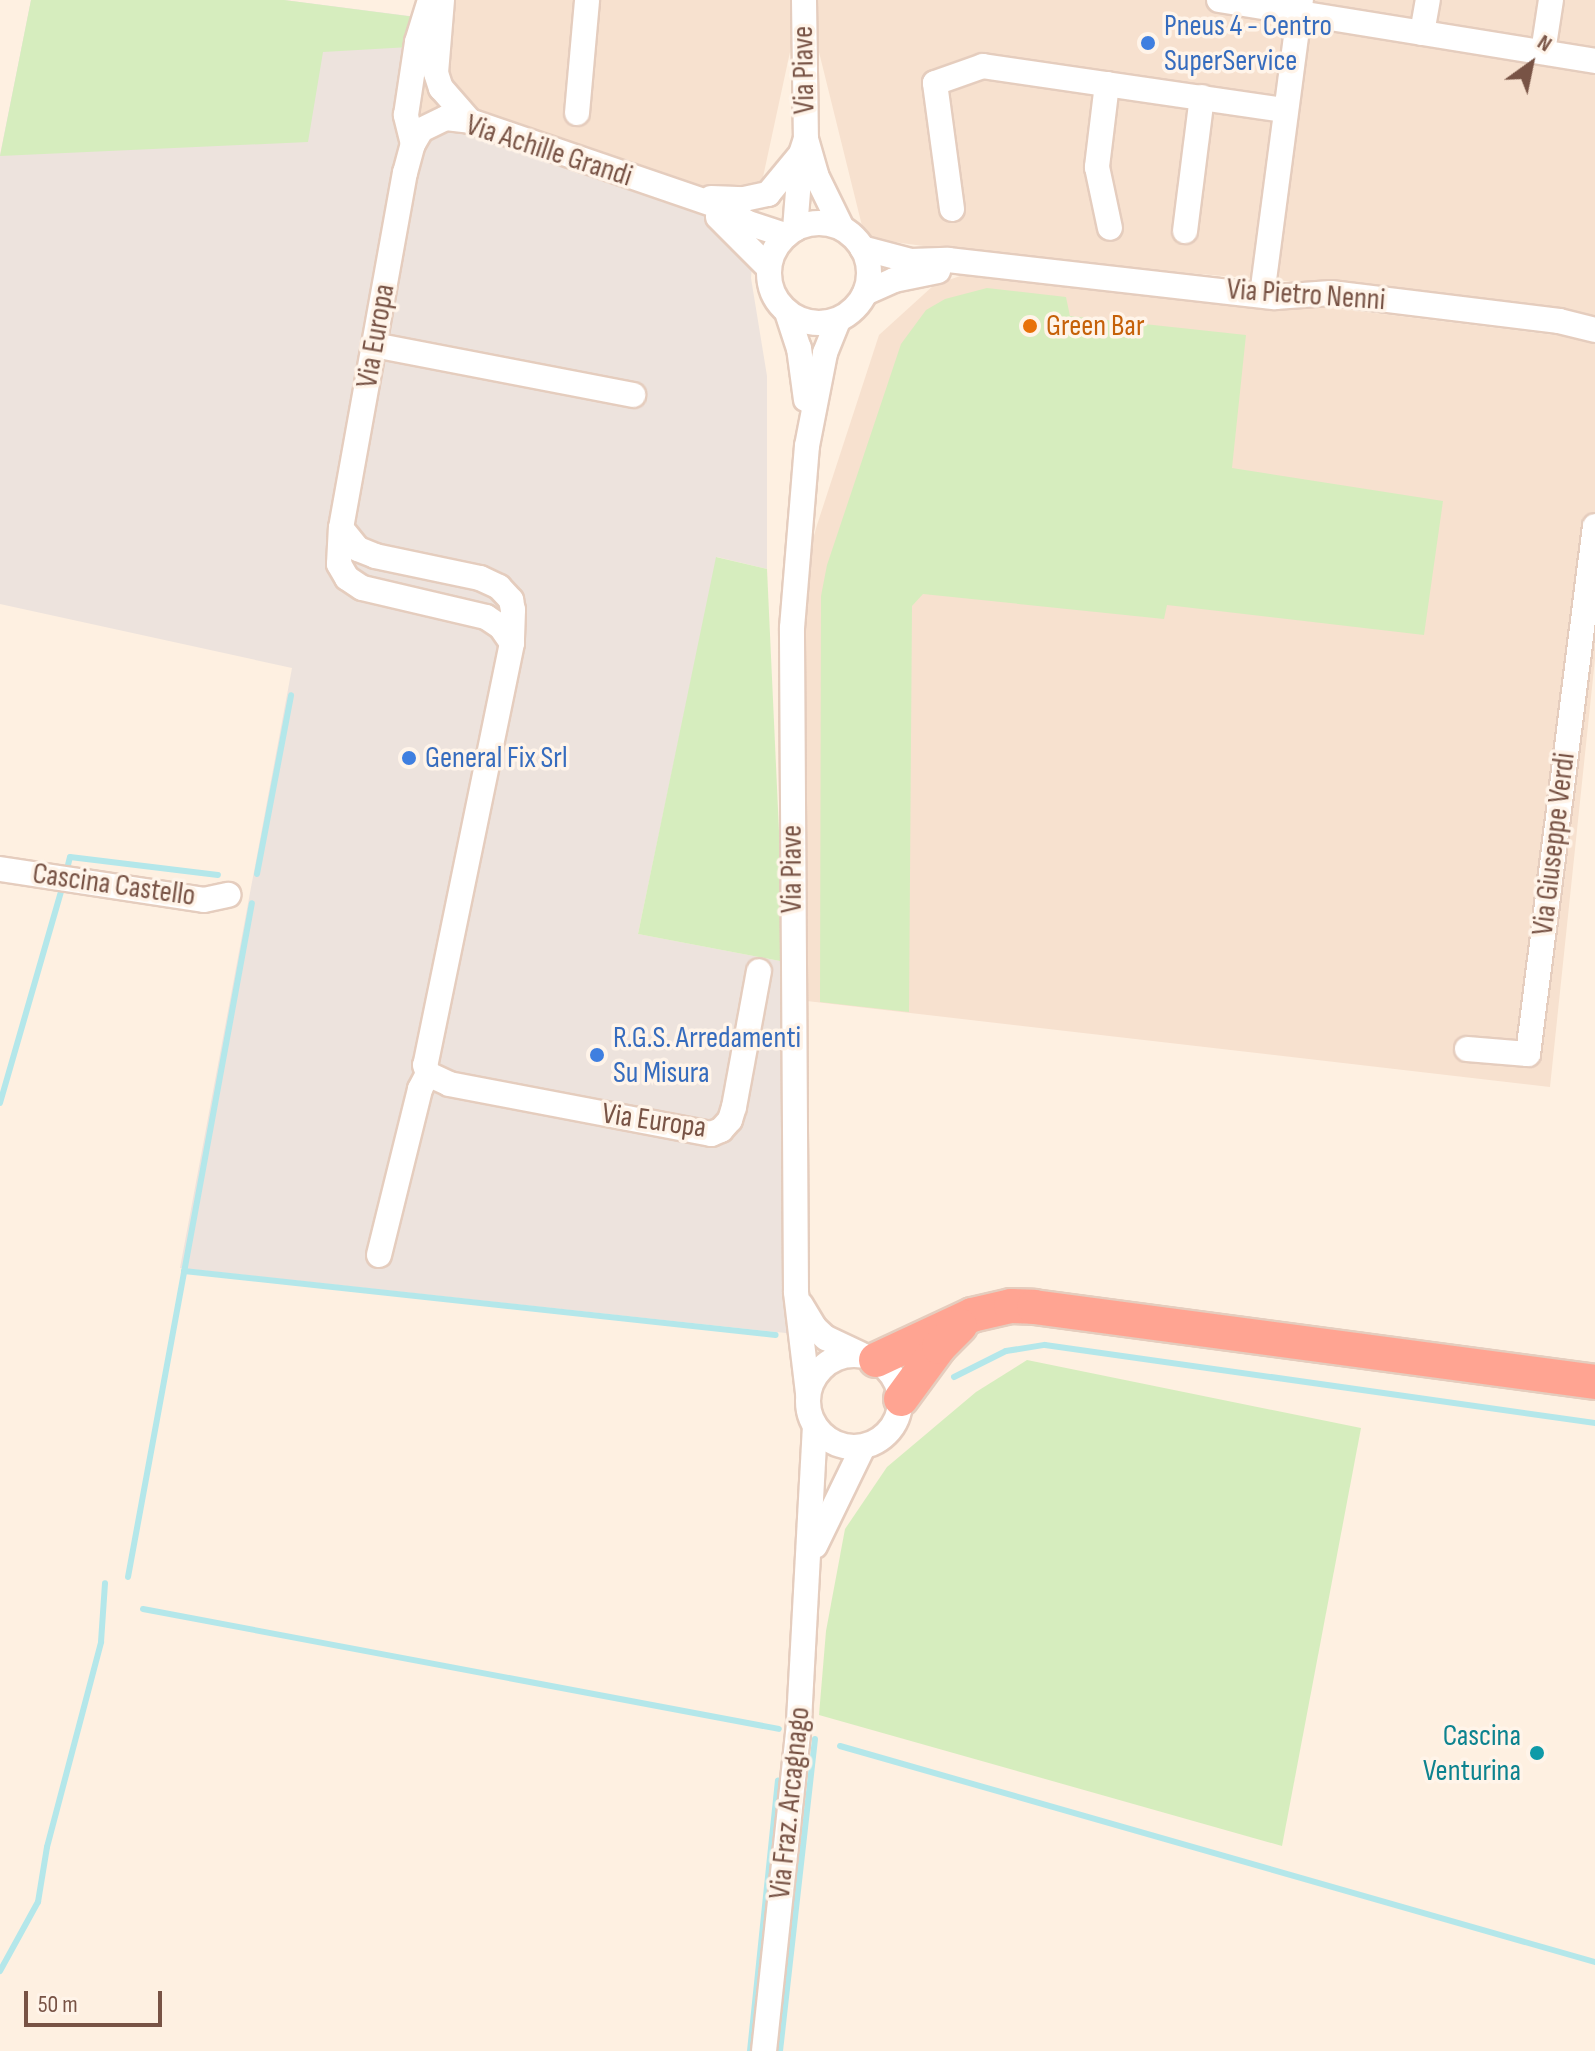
<!DOCTYPE html>
<html>
<head>
<meta charset="utf-8">
<style>
	body { margin:0 }
	#map { position:relative; width:1595px; height:2051px; overflow:hidden; background:#fef0e1; font-family:"Sofia Sans Condensed",sans-serif }
	div>[style] { position:absolute }
	.residential>* { inset:0; background:#f7e1cf }
	.industrial>* { inset:0; background:#ede3dd }
	.green>* { inset:0; background:#d6edbe }
	.stream>* { height:6px; margin:-3px; padding:0 3px; transform-origin:3px; border-radius:3px; background:#b4e7ea }
	.roads { filter:drop-shadow(2px 0 #e5cdbe) drop-shadow(-2px 0 #e5cdbe) drop-shadow(0 2px #e5cdbe) drop-shadow(0 -2px #e5cdbe) }
	.minor>* { height:24px; margin:-12px; padding:0 12px; transform-origin:12px; border-radius:12px; background:#fff }
	.minor>.ring { margin:-12px; padding:0; box-sizing:content-box; background:none; border:24px solid #fff; border-radius:50% }
	.highway>* { height:34px; margin:-17px; padding:0 17px; transform-origin:17px; border-radius:17px; background:#ffa492 }
	.dots>* { width:22px; height:22px; translate:-50% -50%; box-sizing:border-box; border:4px solid #fff4e9; border-radius:50% }
	span { translate:-50% -50%; white-space:nowrap; text-align:center; line-height:1.15; -webkit-text-stroke:7px #fff4e9; paint-order:stroke }
	.shop-label { font-size:30px; color:#366cbe }
	.left { translate:0 -50%; text-align:left }
	.street-label { font-size:30px; color:#785345 }
	.food-label { font-size:30px; color:#c56008 }
	.culture-label { font-size:30px; color:#0d838f }
	.right { translate:-100% -50%; text-align:right }
	.north { position:absolute; left:1491px; top:24px; width:80px; height:80px; -webkit-text-stroke:6px #fff4e9; paint-order:stroke; rotate:33deg; font-size:22px; font-weight:700; line-height:32px; text-align:center; color:#785345 }
	.north::after { content:''; display:block; margin:auto; width:28px; height:36px; background:#785345; clip-path:polygon(50% 0,100% 100%,50% 72%,0 100%) }
	.scale { position:absolute; left:24px; top:1991px; width:138px; height:36px; box-sizing:border-box; border:4px solid #785345; border-top:0; padding-left:10px; font-size:24px; line-height:28px; white-space:nowrap; color:#785345; -webkit-text-stroke:6px #fff4e9; paint-order:stroke }
</style>
</head>
<body>
<div id="map">
	<div class="residential">
		<i style="clip-path:polygon(417px 0,796px 0,790px 52px,757px 205px,691px 199px,409px 114px)"></i>
		<i style="clip-path:polygon(818px 0,1595px 0,1595px 318px,1332px 285px,1018px 259px,865px 238px,816px 40px)"></i>
		<i style="clip-path:polygon(1016px 269px,1595px 340px,1595px 659px,1550px 1087px,798px 1000px,803px 574px,817px 525px,879px 335px,934px 285px,963px 275px)"></i>
	</div>
	<div class="industrial">
		<i style="clip-path:polygon(31px 0,284px 0,425px 18px,410px 114px,691px 199px,757px 205px,751px 278px,767px 376px,767px 569px,717px 557px,638px 934px,785px 962px,795px 1334px,180px 1268px,292px 668px,0 604px,0 155px)"></i>
	</div>
	<div class="green">
		<i style="clip-path:polygon(31px 0,284px 0,415px 17px,410px 47px,323px 52px,308px 142px,0 156px)"></i>
		<i style="clip-path:polygon(987px 288px,1066px 297px,1070px 316px,1246px 335px,1232px 468px,1443px 501px,1424px 635px,1167px 605px,1164px 619px,923px 594px,912px 606px,909px 1012px,820px 1002px,821px 596px,827px 565px,901px 344px,926px 310px,945px 299px)"></i>
		<i style="clip-path:polygon(716px 557px,767px 569px,785px 962px,638px 934px)"></i>
		<i style="clip-path:polygon(1027px 1360px,1361px 1428px,1282px 1846px,819px 1715px,826px 1631px,845px 1529px,887px 1467px,976px 1392px)"></i>
	</div>
	<div class="stream">
		<i style="left:68px;top:865px;width:8px;rotate:-76deg"></i>
		<i style="left:70px;top:857px;width:149px;rotate:6.9deg"></i>
		<i style="left:257px;top:874px;width:182px;rotate:-79.2deg"></i>
		<i style="left:0;top:1103px;width:221px;rotate:-73.9deg"></i>
		<i style="left:184px;top:1271px;width:595px;rotate:6.17deg"></i>
		<i style="left:954px;top:1377px;width:58px;rotate:-26.6deg"></i>
		<i style="left:1006px;top:1351px;width:39px;rotate:-9deg"></i>
		<i style="left:1045px;top:1345px;width:556px;rotate:8.07deg"></i>
		<i style="left:128px;top:1577px;width:685px;rotate:-79.58deg"></i>
		<i style="left:143px;top:1609px;width:647px;rotate:10.68deg"></i>
		<i style="left:840px;top:1746px;width:785px;rotate:15.97deg"></i>
		<i style="left:0;top:1971px;width:79px;rotate:-61.2deg"></i>
		<i style="left:38px;top:1902px;width:56px;rotate:-80.7deg"></i>
		<i style="left:47px;top:1847px;width:212px;rotate:-75.2deg"></i>
		<i style="left:101px;top:1642px;width:59px;rotate:-86.1deg"></i>
		<i style="left:750px;top:2051px;width:272px;rotate:-84.1deg"></i>
		<i style="left:780px;top:2051px;width:314px;rotate:-83.6deg"></i>
	</div>
	<div class="roads">
		<div class="minor">
			<i style="left:442px;top:0;width:73px;rotate:94.7deg"></i>
			<i style="left:436px;top:73px;width:16px;rotate:72deg"></i>
			<i style="left:441px;top:88px;width:44px;rotate:48.7deg"></i>
			<i style="left:804px;top:0;width:139px;rotate:89.2deg"></i>
			<i style="left:806px;top:139px;width:37px;rotate:74deg"></i>
			<i style="left:816px;top:175px;width:59px;rotate:63.9deg"></i>
			<i style="left:1219px;top:0;width:381px;rotate:9.2deg"></i>
			<i style="left:1422px;top:33px;width:34px;rotate:-80deg"></i>
			<i style="left:1543px;top:52px;width:53px;rotate:-81.3deg"></i>
			<i style="left:1107px;top:84px;width:84px;rotate:96.9deg"></i>
			<i style="left:1097px;top:167px;width:62px;rotate:78deg"></i>
			<i style="left:577px;top:113px;width:113px;rotate:-84.9deg"></i>
			<i style="left:413px;top:144px;width:30px;rotate:-104deg"></i>
			<i style="left:406px;top:115px;width:74px;rotate:-81.4deg"></i>
			<i style="left:417px;top:42px;width:44px;rotate:-72.8deg"></i>
			<i style="left:711px;top:198px;width:33px;rotate:2deg"></i>
			<i style="left:744px;top:199px;width:25px;rotate:-12deg"></i>
			<i style="left:768px;top:194px;width:52px;rotate:-50.5deg"></i>
			<i style="left:801px;top:154px;width:16px;rotate:-72deg"></i>
			<i style="left:952px;top:209px;width:127px;rotate:-97.7deg"></i>
			<i style="left:935px;top:83px;width:51px;rotate:-19.5deg"></i>
			<i style="left:983px;top:66px;width:305px;rotate:8.3deg"></i>
			<i style="left:718px;top:217px;width:72px;rotate:45deg"></i>
			<i class="ring" style="left:769px;top:223px;width:76px;height:76px"></i>
			<i style="left:795px;top:229px;width:75px;rotate:-85.4deg"></i>
			<i style="left:1185px;top:231px;width:135px;rotate:-82.8deg"></i>
			<i style="left:862px;top:248px;width:51px;rotate:14.9deg"></i>
			<i style="left:911px;top:261px;width:37px;rotate:-2deg"></i>
			<i style="left:948px;top:260px;width:329px;rotate:6.5deg"></i>
			<i style="left:1275px;top:297px;width:56px;rotate:-4.1deg"></i>
			<i style="left:1331px;top:293px;width:230px;rotate:7deg"></i>
			<i style="left:1559px;top:321px;width:37px;rotate:14deg"></i>
			<i style="left:865px;top:293px;width:32px;rotate:-24deg"></i>
			<i style="left:894px;top:280px;width:45px;rotate:-11.6deg"></i>
			<i style="left:1262px;top:295px;width:298px;rotate:-82.5deg"></i>
			<i style="left:787px;top:312px;width:38px;rotate:72deg"></i>
			<i style="left:799px;top:348px;width:52px;rotate:82.3deg"></i>
			<i style="left:374px;top:345px;width:264px;rotate:10.9deg"></i>
			<i style="left:341px;top:528px;width:27px;rotate:51deg"></i>
			<i style="left:358px;top:549px;width:18px;rotate:22deg"></i>
			<i style="left:375px;top:556px;width:107px;rotate:11.8deg"></i>
			<i style="left:480px;top:578px;width:21px;rotate:25deg"></i>
			<i style="left:499px;top:587px;width:18px;rotate:47deg"></i>
			<i style="left:511px;top:600px;width:10px;rotate:79deg"></i>
			<i style="left:513px;top:610px;width:33px;rotate:92deg"></i>
			<i style="left:512px;top:643px;width:431px;rotate:101.6deg"></i>
			<i style="left:425px;top:1065px;width:9px;rotate:72deg"></i>
			<i style="left:428px;top:1074px;width:23px;rotate:25deg"></i>
			<i style="left:449px;top:1084px;width:267px;rotate:10.8deg"></i>
			<i style="left:711px;top:1134px;width:11px;rotate:-22deg"></i>
			<i style="left:721px;top:1130px;width:13px;rotate:-48deg"></i>
			<i style="left:730px;top:1120px;width:14px;rotate:-73deg"></i>
			<i style="left:734px;top:1107px;width:138px;rotate:-79.6deg"></i>
			<i style="left:512px;top:643px;width:19px;rotate:-125deg"></i>
			<i style="left:501px;top:627px;width:18px;rotate:-146deg"></i>
			<i style="left:486px;top:617px;width:127px;rotate:-166.8deg"></i>
			<i style="left:362px;top:588px;width:18px;rotate:-146deg"></i>
			<i style="left:347px;top:578px;width:16px;rotate:-120deg"></i>
			<i style="left:339px;top:564px;width:36px;rotate:-87deg"></i>
			<i style="left:341px;top:528px;width:361px;rotate:-79.8deg"></i>
			<i style="left:405px;top:173px;width:30px;rotate:-75deg"></i>
			<i style="left:413px;top:144px;width:16px;rotate:-60deg"></i>
			<i style="left:421px;top:130px;width:28px;rotate:-26deg"></i>
			<i style="left:446px;top:118px;width:24px;rotate:7deg"></i>
			<i style="left:470px;top:121px;width:268px;rotate:18.9deg"></i>
			<i style="left:724px;top:208px;width:28px;rotate:32deg"></i>
			<i style="left:748px;top:223px;width:40px;rotate:18deg"></i>
			<i style="left:0;top:869px;width:206px;rotate:8.6deg"></i>
			<i style="left:204px;top:900px;width:25px;rotate:-12deg"></i>
			<i style="left:1467px;top:1049px;width:61px;rotate:4.7deg"></i>
			<i style="left:1528px;top:1054px;width:532px;rotate:-82.77deg"></i>
			<i style="left:379px;top:1255px;width:171px;rotate:-76.1deg"></i>
			<i style="left:420px;top:1089px;width:17px;rotate:-62deg"></i>
			<i style="left:801px;top:1305px;width:26px;rotate:59deg"></i>
			<i style="left:814px;top:1327px;width:16px;rotate:43deg"></i>
			<i style="left:826px;top:1338px;width:38px;rotate:25deg"></i>
			<i class="ring" style="left:808px;top:1355px;width:68px;height:68px"></i>
			<i style="left:808px;top:1393px;width:102px;rotate:-96.8deg"></i>
			<i style="left:796px;top:1292px;width:664px;rotate:-90.35deg"></i>
			<i style="left:792px;top:628px;width:183px;rotate:-85.3deg"></i>
			<i style="left:807px;top:446px;width:95px;rotate:-79deg"></i>
			<i style="left:825px;top:353px;width:35px;rotate:-68deg"></i>
			<i style="left:815px;top:1546px;width:110px;rotate:-64.1deg"></i>
			<i style="left:764px;top:2051px;width:332px;rotate:-83.9deg"></i>
			<i style="left:799px;top:1721px;width:295px;rotate:-86.9deg"></i>
		</div>
		<div class="highway">
			<i style="left:876px;top:1360px;width:106px;rotate:-25.1deg"></i>
			<i style="left:972px;top:1315px;width:40px;rotate:-13deg"></i>
			<i style="left:1011px;top:1306px;width:23px;rotate:2deg"></i>
			<i style="left:1034px;top:1307px;width:566px;rotate:7.61deg"></i>
			<i style="left:901px;top:1399px;width:64px;rotate:-53.8deg"></i>
			<i style="left:939px;top:1347px;width:30px;rotate:-45deg"></i>
		</div>
	</div>
	<div class="dots">
		<i style="left:1148px;top:43px;background:#3f7fe0"></i>
		<i style="left:1030px;top:326px;background:#e8710a"></i>
		<i style="left:409px;top:758px;background:#3f7fe0"></i>
		<i style="left:597px;top:1055px;background:#3f7fe0"></i>
		<i style="left:1537px;top:1753px;background:#0f9aa8"></i>
	</div>
	<div class="shop-label">
		<span class="left" style="left:1164px;top:43px">Pneus 4 - Centro<br>SuperService</span>
		<span class="left" style="left:425px;top:758px">General Fix Srl</span>
		<span class="left" style="left:613px;top:1055px">R.G.S. Arredamenti<br>Su Misura</span>
	</div>
	<div class="street-label">
		<span style="left:804px;top:70px;rotate:-91deg">Via Piave</span>
		<span style="left:549px;top:151px;rotate:18deg">Via Achille Grandi</span>
		<span style="left:1306px;top:295px;rotate:4deg">Via Pietro Nenni</span>
		<span style="left:376px;top:336px;rotate:-80deg">Via Europa</span>
		<span style="left:1554px;top:844px;rotate:-83deg">Via Giuseppe Verdi</span>
		<span style="left:792px;top:869px;rotate:-90deg">Via Piave</span>
		<span style="left:114px;top:885px;rotate:8deg">Cascina Castello</span>
		<span style="left:654px;top:1121px;rotate:8deg">Via Europa</span>
		<span style="left:790px;top:1803px;rotate:-84deg">Via Fraz. Arcagnago</span>
	</div>
	<div class="food-label">
		<span class="left" style="left:1046px;top:326px">Green Bar</span>
	</div>
	<div class="culture-label">
		<span class="right" style="left:1521px;top:1753px">Cascina<br>Venturina</span>
	</div>
	<div class="north">N</div>
	<div class="scale">50 m</div>
</div>
</body>
</html>
